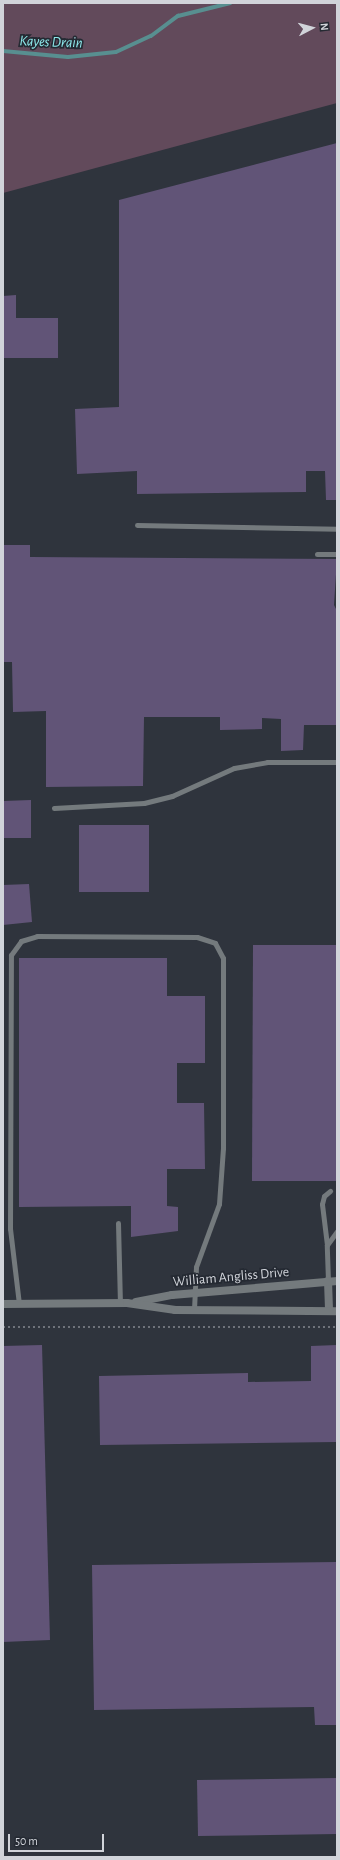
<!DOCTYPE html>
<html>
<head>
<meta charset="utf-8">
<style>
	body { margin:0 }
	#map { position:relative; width:340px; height:1860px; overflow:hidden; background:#2f343d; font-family:"Alegreya Sans",sans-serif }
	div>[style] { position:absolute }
	.green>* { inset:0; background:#624a5b }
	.stream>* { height:4px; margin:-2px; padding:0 2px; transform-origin:2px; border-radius:2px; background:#588f90 }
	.building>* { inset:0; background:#615477 }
	.path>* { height:2.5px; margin-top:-1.25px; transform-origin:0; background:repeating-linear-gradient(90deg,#6f737b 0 2px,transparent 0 5px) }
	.service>* { height:5px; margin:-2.5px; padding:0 2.5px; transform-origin:2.5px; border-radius:2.5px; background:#747a7d }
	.minor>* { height:8px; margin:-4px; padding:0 4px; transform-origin:4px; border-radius:4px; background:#747a7d }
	span { translate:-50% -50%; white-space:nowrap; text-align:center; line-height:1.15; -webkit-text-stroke:3.5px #252a33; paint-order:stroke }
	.street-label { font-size:14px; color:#d1d4da }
	.water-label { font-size:15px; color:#8de9eb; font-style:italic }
	.frame { position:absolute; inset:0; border:4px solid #d1d4da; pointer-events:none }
	.north { position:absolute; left:292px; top:8px; width:40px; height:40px; -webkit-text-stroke:3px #252a33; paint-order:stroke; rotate:84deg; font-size:11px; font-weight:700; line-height:16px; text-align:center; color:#d1d4da }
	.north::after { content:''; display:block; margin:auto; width:14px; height:18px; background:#d1d4da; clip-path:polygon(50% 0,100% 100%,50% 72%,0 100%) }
	.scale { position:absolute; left:8px; top:1834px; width:96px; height:18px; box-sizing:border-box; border:2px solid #d1d4da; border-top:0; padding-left:5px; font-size:12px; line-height:14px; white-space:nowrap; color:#d1d4da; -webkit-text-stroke:3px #252a33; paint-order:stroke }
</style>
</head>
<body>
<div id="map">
	<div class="green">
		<i style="clip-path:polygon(3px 3px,337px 3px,337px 103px,3px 193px)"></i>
	</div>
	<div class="stream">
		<i style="left:3px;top:51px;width:65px;rotate:5.3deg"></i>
		<i style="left:68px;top:57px;width:48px;rotate:-5.9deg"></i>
		<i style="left:116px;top:52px;width:38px;rotate:-25deg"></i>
		<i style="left:151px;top:36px;width:34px;rotate:-37deg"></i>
		<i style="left:178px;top:16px;width:54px;rotate:-14deg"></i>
	</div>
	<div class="building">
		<i style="clip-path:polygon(337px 143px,337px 500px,326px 500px,325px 471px,306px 471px,306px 492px,137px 494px,137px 471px,77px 474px,75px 409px,119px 407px,119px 200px)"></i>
		<i style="clip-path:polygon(16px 295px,16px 318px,58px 318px,58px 358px,3px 358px,3px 296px)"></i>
		<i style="clip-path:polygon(3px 545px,30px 545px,30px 557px,337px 559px,334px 605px,337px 611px,337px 725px,304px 725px,303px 750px,281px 751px,281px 719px,262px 718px,262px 729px,220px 730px,220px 717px,144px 717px,143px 786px,46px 787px,46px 711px,13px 712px,12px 662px,3px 662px)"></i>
		<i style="clip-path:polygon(31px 800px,31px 838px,3px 838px,3px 801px)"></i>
		<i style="clip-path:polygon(79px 825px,149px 825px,149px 892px,79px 892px)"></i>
		<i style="clip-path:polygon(29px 884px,32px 922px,3px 925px,3px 885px)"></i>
		<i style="clip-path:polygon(253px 945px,337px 945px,337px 1181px,252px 1181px)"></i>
		<i style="clip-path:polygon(19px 958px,167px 958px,167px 996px,205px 996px,205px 1063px,177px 1063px,177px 1103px,204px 1103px,205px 1169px,167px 1169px,167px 1206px,178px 1207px,178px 1231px,131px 1237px,131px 1206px,19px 1207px)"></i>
		<i style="clip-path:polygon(42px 1345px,50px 1640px,3px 1642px,3px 1346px)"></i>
		<i style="clip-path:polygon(337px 1345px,337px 1442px,100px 1445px,99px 1376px,248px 1373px,248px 1382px,311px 1381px,311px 1346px)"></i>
		<i style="clip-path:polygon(337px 1562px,337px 1725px,315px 1725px,314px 1707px,94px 1710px,92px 1565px)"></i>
		<i style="clip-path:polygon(337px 1778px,337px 1834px,198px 1836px,197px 1780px)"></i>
	</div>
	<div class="path">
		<i style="left:3px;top:1327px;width:334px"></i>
	</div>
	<div class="service">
		<i style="left:137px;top:525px;width:200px;rotate:1.1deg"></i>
		<i style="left:317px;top:554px;width:20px"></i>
		<i style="left:54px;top:808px;width:90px;rotate:-3.2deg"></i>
		<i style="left:144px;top:803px;width:29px;rotate:-14deg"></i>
		<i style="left:172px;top:796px;width:68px;rotate:-24.3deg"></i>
		<i style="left:234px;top:768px;width:34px;rotate:-10deg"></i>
		<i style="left:267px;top:762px;width:70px"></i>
		<i style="left:118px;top:1223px;width:80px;rotate:88.6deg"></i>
		<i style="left:327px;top:1245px;width:41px;rotate:-97deg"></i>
		<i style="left:322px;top:1204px;width:8px;rotate:-76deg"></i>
		<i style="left:324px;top:1196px;width:8px;rotate:-40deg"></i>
		<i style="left:328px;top:1281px;width:36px;rotate:-92deg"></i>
		<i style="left:327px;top:1245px;width:17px;rotate:-54deg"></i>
		<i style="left:19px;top:1304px;width:76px;rotate:-96.8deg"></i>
		<i style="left:10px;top:1229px;width:274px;rotate:-89.8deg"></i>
		<i style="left:11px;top:955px;width:17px;rotate:-54deg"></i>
		<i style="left:21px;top:941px;width:17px;rotate:-17deg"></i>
		<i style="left:37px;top:936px;width:160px;rotate:0.4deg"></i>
		<i style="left:197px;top:937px;width:19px;rotate:18deg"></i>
		<i style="left:215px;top:943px;width:17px;rotate:62deg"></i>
		<i style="left:223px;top:958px;width:190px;rotate:90deg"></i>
		<i style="left:223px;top:1148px;width:56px;rotate:94.1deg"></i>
		<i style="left:219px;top:1204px;width:67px;rotate:110.1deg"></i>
		<i style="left:196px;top:1267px;width:43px;rotate:92.7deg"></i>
	</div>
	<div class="minor">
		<i style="left:328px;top:1281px;width:30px;rotate:88deg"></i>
		<i style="left:136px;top:1302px;width:37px;rotate:-11deg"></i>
		<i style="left:172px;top:1295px;width:166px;rotate:-4.8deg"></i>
		<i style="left:3px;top:1304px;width:124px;rotate:-0.5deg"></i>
		<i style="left:127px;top:1303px;width:49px;rotate:8.3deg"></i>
		<i style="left:175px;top:1310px;width:162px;rotate:0.4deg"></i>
	</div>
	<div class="street-label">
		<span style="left:231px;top:1277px;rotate:-5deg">William Angliss Drive</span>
	</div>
	<div class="water-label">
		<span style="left:51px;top:42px;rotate:2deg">Kayes Drain</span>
	</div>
	<div class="frame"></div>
	<div class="north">N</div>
	<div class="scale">50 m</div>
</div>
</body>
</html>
